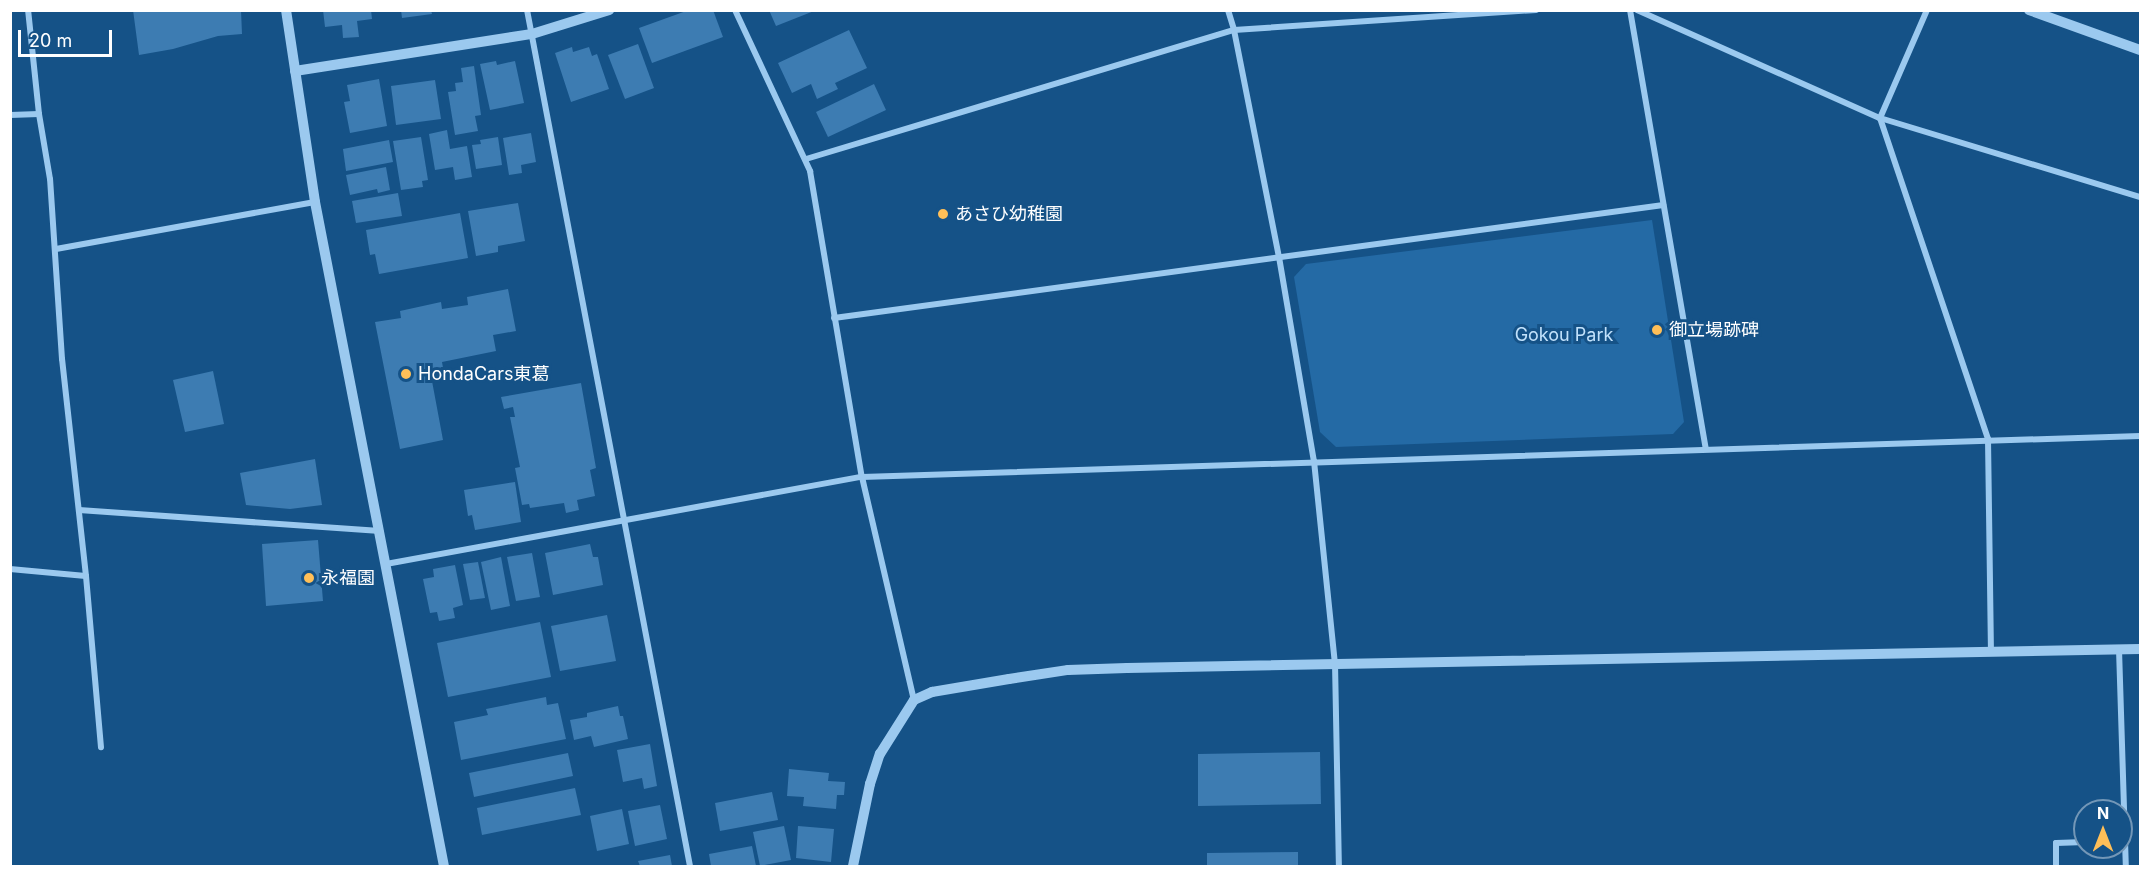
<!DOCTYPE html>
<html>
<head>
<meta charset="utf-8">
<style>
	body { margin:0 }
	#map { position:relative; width:2151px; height:877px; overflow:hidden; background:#155287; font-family:Inter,"Noto Sans JP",sans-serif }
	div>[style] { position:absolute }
	.green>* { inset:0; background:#246aa5 }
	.building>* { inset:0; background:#3d7cb2 }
	.minor>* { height:6px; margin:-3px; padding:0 3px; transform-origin:3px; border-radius:3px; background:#9bc9ef }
	.tertiary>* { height:10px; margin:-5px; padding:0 5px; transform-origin:5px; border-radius:5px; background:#9bc9ef }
	.dots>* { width:16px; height:16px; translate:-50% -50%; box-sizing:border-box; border:3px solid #155287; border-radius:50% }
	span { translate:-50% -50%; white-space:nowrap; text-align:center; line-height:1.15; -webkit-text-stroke:6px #155287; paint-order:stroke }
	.poi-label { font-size:18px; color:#fff }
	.left { translate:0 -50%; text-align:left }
	.park-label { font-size:18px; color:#c1e1fb }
	.frame { position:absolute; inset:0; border:12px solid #fff; pointer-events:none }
	.north { position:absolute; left:2073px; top:799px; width:60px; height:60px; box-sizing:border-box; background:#155287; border:2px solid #7397b7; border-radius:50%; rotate:0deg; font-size:16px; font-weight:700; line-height:24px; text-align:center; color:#fff }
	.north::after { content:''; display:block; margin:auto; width:21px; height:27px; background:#ffbf58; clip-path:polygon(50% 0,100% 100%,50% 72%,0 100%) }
	.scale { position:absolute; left:18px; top:30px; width:94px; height:27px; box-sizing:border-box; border:3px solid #fff; border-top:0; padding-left:8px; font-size:18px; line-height:21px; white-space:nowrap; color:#fff; -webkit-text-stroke:4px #155287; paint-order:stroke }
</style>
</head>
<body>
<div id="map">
	<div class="green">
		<i style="clip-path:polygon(1652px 220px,1684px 422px,1673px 434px,1336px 447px,1320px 432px,1294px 277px,1306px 264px)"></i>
	</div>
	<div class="building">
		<i style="clip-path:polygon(133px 10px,241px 10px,242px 34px,218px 36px,173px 49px,139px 55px)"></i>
		<i style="clip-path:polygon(323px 10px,371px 10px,372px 19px,357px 21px,359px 37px,343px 38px,342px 25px,325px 27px)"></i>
		<i style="clip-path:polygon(401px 10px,431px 10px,432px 14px,402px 18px)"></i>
		<i style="clip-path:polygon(689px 10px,713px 10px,723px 37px,652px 63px,639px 28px)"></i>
		<i style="clip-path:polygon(769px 10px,814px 10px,814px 11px,776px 26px)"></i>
		<i style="clip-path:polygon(849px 30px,867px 68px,835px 83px,838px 89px,817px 99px,811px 84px,792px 93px,778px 63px)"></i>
		<i style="clip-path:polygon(638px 44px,654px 88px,625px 99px,608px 55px)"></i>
		<i style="clip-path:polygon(572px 47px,573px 52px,589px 47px,592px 56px,597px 54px,609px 89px,571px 102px,555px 53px)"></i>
		<i style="clip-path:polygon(496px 61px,497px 65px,515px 61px,524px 103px,490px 110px,480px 64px)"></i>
		<i style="clip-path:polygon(474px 66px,481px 115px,475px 116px,478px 131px,455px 135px,448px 92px,456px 91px,455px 83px,463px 82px,461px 68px)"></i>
		<i style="clip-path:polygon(379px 79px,387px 126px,350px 133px,344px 102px,350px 101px,347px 85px)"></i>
		<i style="clip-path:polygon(435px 80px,441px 119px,396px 125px,391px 86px)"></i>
		<i style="clip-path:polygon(874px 84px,886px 110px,828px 137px,816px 112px)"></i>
		<i style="clip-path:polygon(447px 130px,450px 149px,467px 146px,472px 177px,455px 180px,453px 167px,435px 170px,429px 134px)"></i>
		<i style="clip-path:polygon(531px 133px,536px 162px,521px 165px,522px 173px,509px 175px,503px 138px)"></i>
		<i style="clip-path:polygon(421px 137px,428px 180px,422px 181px,423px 187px,401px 190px,393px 141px)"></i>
		<i style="clip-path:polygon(498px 137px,502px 165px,476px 169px,472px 145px,481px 144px,480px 140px)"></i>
		<i style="clip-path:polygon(389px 140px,393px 162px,346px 171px,343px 149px)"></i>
		<i style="clip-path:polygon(386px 167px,390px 190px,378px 193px,377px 189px,350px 195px,346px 175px)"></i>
		<i style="clip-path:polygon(398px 193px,402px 216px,356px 223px,352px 201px)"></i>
		<i style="clip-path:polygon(518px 203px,525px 241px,498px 246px,498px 252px,476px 256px,468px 211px)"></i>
		<i style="clip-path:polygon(460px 213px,468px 258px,379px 274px,375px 254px,370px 255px,366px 230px)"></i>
		<i style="clip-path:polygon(508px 289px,516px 331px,493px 335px,496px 351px,442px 362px,445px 379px,432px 381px,443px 440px,400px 449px,375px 322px,401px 318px,400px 311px,441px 302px,442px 309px,468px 305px,467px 297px)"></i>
		<i style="clip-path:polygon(213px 371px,224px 424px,185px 432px,173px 380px)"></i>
		<i style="clip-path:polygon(581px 383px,596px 468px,590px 470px,595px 496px,577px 500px,579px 510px,566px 513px,564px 503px,530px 508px,529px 504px,522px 505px,515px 468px,520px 467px,510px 417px,515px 417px,513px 407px,504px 409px,501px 397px)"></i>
		<i style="clip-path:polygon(315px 459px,322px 505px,290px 509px,246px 505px,240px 473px)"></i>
		<i style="clip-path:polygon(515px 482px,521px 522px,475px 530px,472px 515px,468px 516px,464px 490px)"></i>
		<i style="clip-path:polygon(318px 540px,323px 601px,266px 606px,262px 544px)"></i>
		<i style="clip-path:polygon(590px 544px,593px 557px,598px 557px,603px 585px,553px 595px,545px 553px)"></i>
		<i style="clip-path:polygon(532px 553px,540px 597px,516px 601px,507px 557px)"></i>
		<i style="clip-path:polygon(501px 557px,510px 606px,491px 610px,481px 562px)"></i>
		<i style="clip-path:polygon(478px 562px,485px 598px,470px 600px,463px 564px)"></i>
		<i style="clip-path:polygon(455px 565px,463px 605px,453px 608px,455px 618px,439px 621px,437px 612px,430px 613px,423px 579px,434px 577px,433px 569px)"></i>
		<i style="clip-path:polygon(607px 615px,616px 661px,560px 671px,551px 626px)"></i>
		<i style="clip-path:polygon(540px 622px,551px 677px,448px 697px,437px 643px)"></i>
		<i style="clip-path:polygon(546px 697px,547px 705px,558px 703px,566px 739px,461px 760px,454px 722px,488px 715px,486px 709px)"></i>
		<i style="clip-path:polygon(618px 706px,620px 716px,623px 716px,628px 739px,594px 747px,591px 736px,574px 740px,570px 720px,587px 717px,587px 713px)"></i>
		<i style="clip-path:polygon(650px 744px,657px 786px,644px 789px,642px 778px,623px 782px,617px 750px)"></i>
		<i style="clip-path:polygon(1320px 752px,1321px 804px,1198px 806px,1198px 754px)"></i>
		<i style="clip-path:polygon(568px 753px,573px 776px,474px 797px,469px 773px)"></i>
		<i style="clip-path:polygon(789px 769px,829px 773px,828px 781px,845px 782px,844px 795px,837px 795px,836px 809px,803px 806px,804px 797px,787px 796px)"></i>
		<i style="clip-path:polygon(575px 788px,581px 815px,482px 835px,477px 808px)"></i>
		<i style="clip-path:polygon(772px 792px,778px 820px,720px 831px,715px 803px)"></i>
		<i style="clip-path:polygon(660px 805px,667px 839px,635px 846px,628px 811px)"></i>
		<i style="clip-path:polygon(622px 809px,629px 844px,597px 851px,590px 816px)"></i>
		<i style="clip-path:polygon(784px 826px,791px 860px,760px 866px,753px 832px)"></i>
		<i style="clip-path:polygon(798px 826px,834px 829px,831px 862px,796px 858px)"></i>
		<i style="clip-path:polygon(752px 846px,756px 866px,711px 866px,709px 854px)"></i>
		<i style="clip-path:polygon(1298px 852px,1298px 866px,1207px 866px,1207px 853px)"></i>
		<i style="clip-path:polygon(670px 855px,672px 866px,640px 866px,638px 861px)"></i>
	</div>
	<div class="minor">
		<i style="left:527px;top:10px;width:871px;rotate:79.22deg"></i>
		<i style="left:735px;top:10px;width:178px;rotate:65deg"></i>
		<i style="left:810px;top:171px;width:310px;rotate:80.4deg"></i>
		<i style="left:862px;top:477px;width:229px;rotate:76.9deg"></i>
		<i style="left:1228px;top:10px;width:21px;rotate:73deg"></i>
		<i style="left:1234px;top:30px;width:231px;rotate:78.8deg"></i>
		<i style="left:1279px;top:257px;width:207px;rotate:80.3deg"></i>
		<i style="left:1314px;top:461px;width:203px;rotate:84.1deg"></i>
		<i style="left:1335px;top:663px;width:203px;rotate:88.9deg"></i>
		<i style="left:1630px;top:10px;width:445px;rotate:80.2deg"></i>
		<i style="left:1637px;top:10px;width:266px;rotate:24deg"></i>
		<i style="left:1880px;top:118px;width:272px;rotate:16.9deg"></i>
		<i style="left:1927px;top:10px;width:118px;rotate:113.5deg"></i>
		<i style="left:1880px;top:118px;width:339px;rotate:71.4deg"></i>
		<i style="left:1988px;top:439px;width:212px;rotate:89.2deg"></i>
		<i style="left:10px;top:115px;width:29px;rotate:-2deg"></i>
		<i style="left:806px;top:159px;width:447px;rotate:-16.8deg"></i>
		<i style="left:1234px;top:30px;width:303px;rotate:-3.8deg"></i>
		<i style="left:56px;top:249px;width:263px;rotate:-10.3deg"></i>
		<i style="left:834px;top:318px;width:837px;rotate:-7.76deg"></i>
		<i style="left:79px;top:510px;width:302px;rotate:4deg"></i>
		<i style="left:386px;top:564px;width:484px;rotate:-10.4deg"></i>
		<i style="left:862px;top:477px;width:1279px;rotate:-1.84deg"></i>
		<i style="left:10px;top:569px;width:76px;rotate:5.3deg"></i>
		<i style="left:86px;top:576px;width:218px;rotate:-96.3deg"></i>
		<i style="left:62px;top:359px;width:180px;rotate:-93.8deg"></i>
		<i style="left:50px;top:179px;width:66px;rotate:-99.6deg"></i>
		<i style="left:39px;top:114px;width:105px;rotate:-96deg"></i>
		<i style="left:86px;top:576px;width:172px;rotate:85deg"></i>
		<i style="left:2119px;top:649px;width:217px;rotate:88.2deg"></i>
		<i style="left:2056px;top:866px;width:23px;rotate:-90deg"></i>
		<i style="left:2056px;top:843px;width:29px;rotate:-2deg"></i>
	</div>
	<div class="tertiary">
		<i style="left:286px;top:10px;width:194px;rotate:81.4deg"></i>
		<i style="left:315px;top:202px;width:676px;rotate:79.01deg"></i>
		<i style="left:2029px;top:10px;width:118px;rotate:19.8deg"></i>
		<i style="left:295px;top:71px;width:240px;rotate:-8.9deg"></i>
		<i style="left:532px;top:34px;width:81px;rotate:-17.3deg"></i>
		<i style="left:853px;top:866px;width:84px;rotate:-78.3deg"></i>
		<i style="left:870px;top:784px;width:32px;rotate:-72deg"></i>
		<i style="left:880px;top:754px;width:64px;rotate:-57.8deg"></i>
		<i style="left:914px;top:700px;width:20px;rotate:-24deg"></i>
		<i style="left:932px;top:692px;width:78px;rotate:-9.6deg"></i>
		<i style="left:1009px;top:679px;width:60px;rotate:-8.7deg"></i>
		<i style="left:1068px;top:670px;width:59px;rotate:-1.9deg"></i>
		<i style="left:1127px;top:668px;width:1013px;rotate:-1.07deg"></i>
	</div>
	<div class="dots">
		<i style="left:943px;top:214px;background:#ffbf58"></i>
		<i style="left:1657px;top:330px;background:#ffbf58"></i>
		<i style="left:406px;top:374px;background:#ffbf58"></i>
		<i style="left:309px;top:578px;background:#ffbf58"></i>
	</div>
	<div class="poi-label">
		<span class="left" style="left:955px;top:214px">あさひ幼稚園</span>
		<span class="left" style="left:1669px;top:330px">御立場跡碑</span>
		<span class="left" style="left:418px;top:374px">HondaCars東葛</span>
		<span class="left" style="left:321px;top:578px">永福園</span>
	</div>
	<div class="park-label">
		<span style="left:1564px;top:335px">Gokou Park</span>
	</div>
	<div class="frame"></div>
	<div class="north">N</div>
	<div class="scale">20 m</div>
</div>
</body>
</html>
